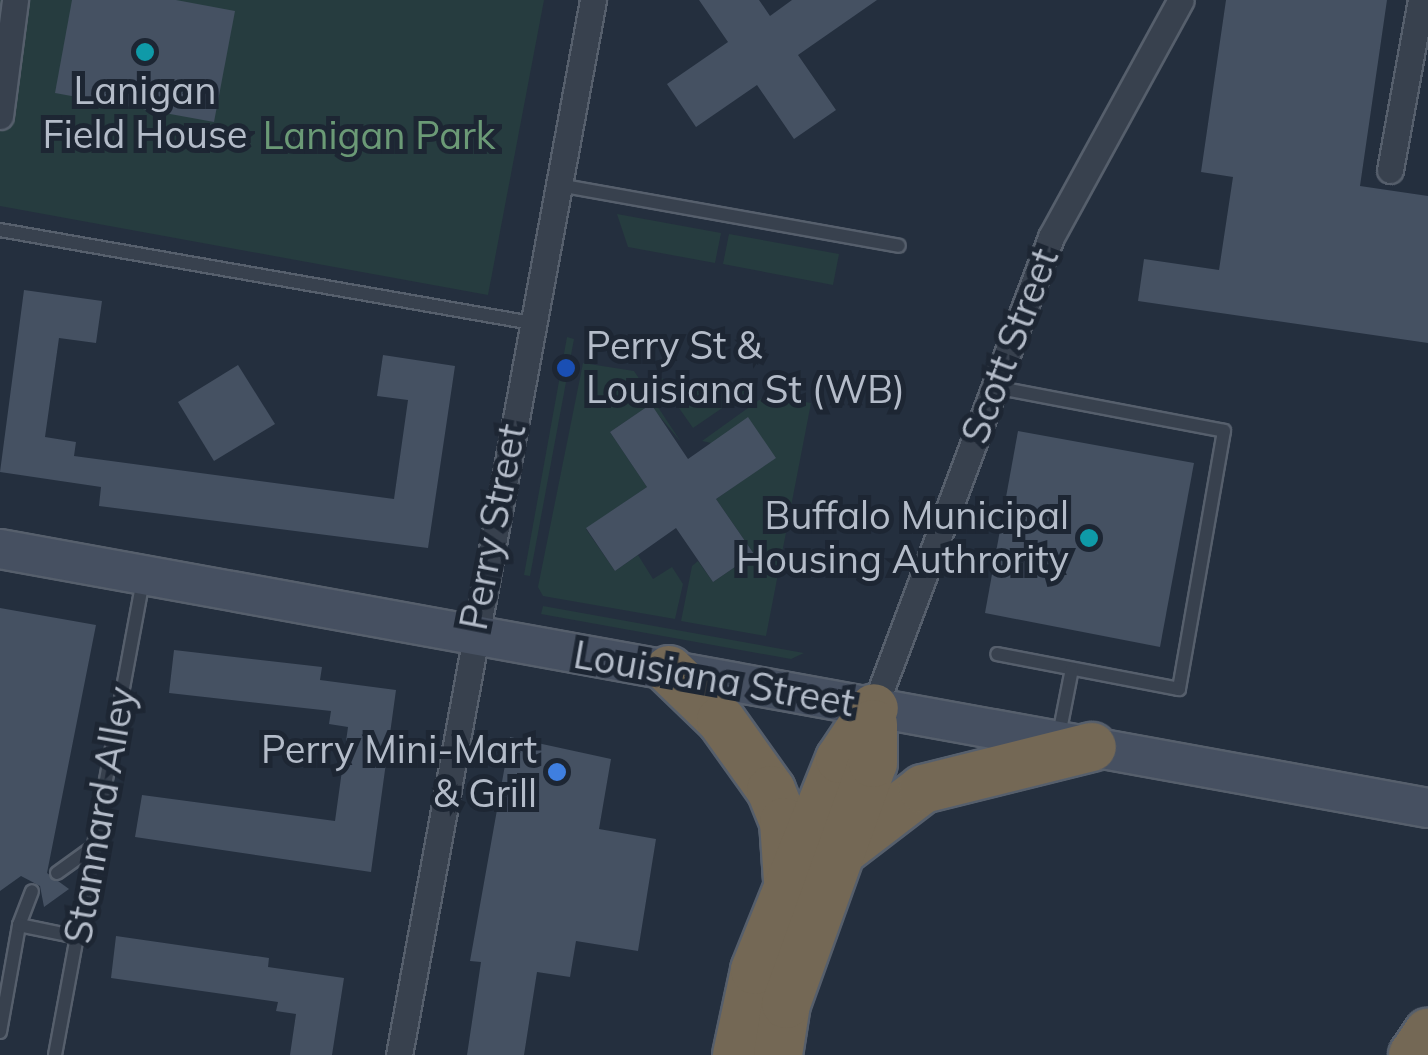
<!DOCTYPE html>
<html>
<head>
<meta charset="utf-8">
<style>
	body { margin:0 }
	#map { position:relative; width:1428px; height:1055px; overflow:hidden; background:#242f3e; font-family:Mulish,sans-serif }
	div>[style] { position:absolute }
	.green>* { inset:0; background:#263c3f }
	.building>* { inset:0; background:#455162 }
	.roads { filter:drop-shadow(2px 0 #565f6c) drop-shadow(-2px 0 #565f6c) drop-shadow(0 2px #565f6c) drop-shadow(0 -2px #565f6c) }
	.lane>* { height:12px; margin:-6px; padding:0 6px; transform-origin:6px; border-radius:6px; background:#38414e }
	.street>* { height:25px; margin:-12.5px; padding:0 12.5px; transform-origin:12.5px; border-radius:12.5px; background:#38414e }
	.secondary>* { height:38px; margin:-19px; padding:0 19px; transform-origin:19px; border-radius:19px; background:#465061 }
	.highway>* { height:48px; margin:-24px; padding:0 24px; transform-origin:24px; border-radius:24px; background:#746855 }
	.dots>* { width:28px; height:28px; translate:-50% -50%; box-sizing:border-box; border:5px solid #1d2633; border-radius:50% }
	span { translate:-50% -50%; white-space:nowrap; text-align:center; line-height:1.15; -webkit-text-stroke:10px #1d2633; paint-order:stroke }
	.poi-label { font-size:38px; color:#b4bcc9 }
	.left { translate:0 -50%; text-align:left }
	.right { translate:-100% -50%; text-align:right }
	.park-label { font-size:38px; color:#6b9a76 }
	.street-label { font-size:38px; color:#b4bcc9 }
</style>
</head>
<body>
<div id="map">
	<div class="green">
		<i style="clip-path:polygon(0 0,544px 0,488px 295px,0 206px)"></i>
		<i style="clip-path:polygon(617px 214px,721px 233px,715px 263px,628px 247px)"></i>
		<i style="clip-path:polygon(729px 234px,839px 254px,833px 285px,723px 264px)"></i>
		<i style="clip-path:polygon(567px 337px,574px 339px,530px 576px,524px 575px)"></i>
		<i style="clip-path:polygon(583px 363px,634px 371px,681px 442px,650px 405px,610px 432px,647px 487px,586px 529px,615px 571px,638px 555px,653px 579px,672px 567px,683px 584px,675px 619px,543px 596px,538px 587px)"></i>
		<i style="clip-path:polygon(658px 378px,747px 391px,693px 428px)"></i>
		<i style="clip-path:polygon(766px 395px,811px 403px,766px 636px,681px 621px,692px 566px,698px 561px,713px 582px,754px 554px,716px 499px,776px 457px,702px 441px)"></i>
		<i style="clip-path:polygon(543px 606px,804px 653px,791px 659px,541px 614px)"></i>
	</div>
	<div class="building">
		<i style="clip-path:polygon(72px 0,176px 0,235px 11px,214px 122px,55px 93px)"></i>
		<i style="clip-path:polygon(699px 0,759px 0,770px 16px,792px 0,877px 0,798px 55px,836px 110px,794px 139px,757px 85px,696px 127px,667px 84px,728px 42px)"></i>
		<i style="clip-path:polygon(1226px 0,1387px 0,1360px 186px,1428px 196px,1428px 343px,1138px 301px,1144px 259px,1219px 270px,1233px 177px,1201px 172px)"></i>
		<i style="clip-path:polygon(24px 290px,102px 301px,96px 343px,59px 338px,45px 437px,76px 442px,74px 456px,394px 499px,408px 400px,377px 396px,383px 355px,455px 366px,428px 548px,99px 506px,101px 487px,0 472px)"></i>
		<i style="clip-path:polygon(238px 365px,275px 424px,214px 461px,178px 402px)"></i>
		<i style="clip-path:polygon(651px 404px,688px 459px,748px 417px,776px 458px,716px 499px,754px 554px,713px 582px,676px 528px,615px 571px,586px 528px,647px 487px,610px 432px)"></i>
		<i style="clip-path:polygon(1018px 431px,1194px 463px,1160px 647px,985px 613px)"></i>
		<i style="clip-path:polygon(0 608px,96px 625px,47px 873px,69px 889px,44px 907px,40px 886px,21px 876px,0 891px)"></i>
		<i style="clip-path:polygon(174px 650px,322px 667px,320px 680px,396px 690px,371px 872px,135px 837px,142px 795px,335px 821px,348px 727px,329px 724px,331px 711px,169px 693px)"></i>
		<i style="clip-path:polygon(510px 737px,611px 759px,599px 829px,656px 839px,638px 951px,576px 941px,570px 977px,537px 972px,524px 1055px,467px 1055px,481px 962px,470px 961px)"></i>
		<i style="clip-path:polygon(116px 936px,269px 958px,268px 967px,344px 978px,332px 1055px,290px 1055px,296px 1014px,276px 1011px,278px 1002px,111px 978px)"></i>
	</div>
	<div class="roads">
		<div class="lane">
			<i style="left:558px;top:185px;width:346px;rotate:10.1deg"></i>
			<i style="left:0;top:230px;width:540px;rotate:9.92deg"></i>
			<i style="left:994px;top:387px;width:234px;rotate:10.8deg"></i>
			<i style="left:1224px;top:431px;width:262px;rotate:99.9deg"></i>
			<i style="left:1179px;top:689px;width:185px;rotate:-169.1deg"></i>
			<i style="left:1059px;top:735px;width:67px;rotate:-78.9deg"></i>
			<i style="left:57px;top:873px;width:44px;rotate:-35.8deg"></i>
			<i style="left:19px;top:925px;width:36px;rotate:-69deg"></i>
			<i style="left:0;top:1032px;width:109px;rotate:-79.9deg"></i>
			<i style="left:19px;top:925px;width:59px;rotate:11.7deg"></i>
			<i style="left:55px;top:1055px;width:485px;rotate:-79.5deg"></i>
		</div>
		<div class="street">
			<i style="left:0;top:116px;width:117px;rotate:-82.6deg"></i>
			<i style="left:1390px;top:170px;width:173px;rotate:-79.7deg"></i>
			<i style="left:874px;top:708px;width:503px;rotate:-69.4deg"></i>
			<i style="left:1051px;top:237px;width:270px;rotate:-61.3deg"></i>
			<i style="left:399px;top:1055px;width:1073px;rotate:-79.58deg"></i>
		</div>
		<div class="secondary">
			<i style="left:0;top:549px;width:1451px;rotate:10.28deg"></i>
		</div>
		<div class="highway">
			<i style="left:669px;top:670px;width:72px;rotate:43.9deg"></i>
			<i style="left:721px;top:720px;width:86px;rotate:54.5deg"></i>
			<i style="left:771px;top:790px;width:35px;rotate:68deg"></i>
			<i style="left:784px;top:822px;width:59px;rotate:86.1deg"></i>
			<i style="left:846px;top:848px;width:97px;rotate:-37.5deg"></i>
			<i style="left:923px;top:789px;width:174px;rotate:-14deg"></i>
			<i style="left:737px;top:1055px;width:87px;rotate:-78deg"></i>
			<i style="left:755px;top:970px;width:227px;rotate:-68.1deg"></i>
			<i style="left:840px;top:759px;width:61px;rotate:-56.3deg"></i>
			<i style="left:778px;top:1055px;width:52px;rotate:-81.1deg"></i>
			<i style="left:786px;top:1004px;width:256px;rotate:-70.2deg"></i>
			<i style="left:873px;top:763px;width:39px;rotate:-90deg"></i>
			<i style="left:1413px;top:1055px;width:27px;rotate:-56deg"></i>
		</div>
	</div>
	<div class="dots">
		<i style="left:145px;top:52px;background:#0f9aa8"></i>
		<i style="left:566px;top:368px;background:#1a4fb4"></i>
		<i style="left:1089px;top:538px;background:#0f9aa8"></i>
		<i style="left:557px;top:772px;background:#3f7fe0"></i>
	</div>
	<div class="poi-label">
		<span style="left:145px;top:113px">Lanigan<br>Field House</span>
		<span class="left" style="left:586px;top:368px">Perry St &amp;<br>Louisiana St (WB)</span>
		<span class="right" style="left:1069px;top:538px">Buffalo Municipal<br>Housing Authrority</span>
		<span class="right" style="left:537px;top:772px">Perry Mini-Mart<br>&amp; Grill</span>
	</div>
	<div class="park-label">
		<span style="left:379px;top:136px">Lanigan Park</span>
	</div>
	<div class="street-label">
		<span style="left:1010px;top:346px;rotate:-69deg">Scott Street</span>
		<span style="left:493px;top:527px;rotate:-79deg">Perry Street</span>
		<span style="left:714px;top:679px;rotate:10deg">Louisiana Street</span>
		<span style="left:100px;top:815px;rotate:-80deg">Stannard Alley</span>
	</div>
</div>
</body>
</html>
